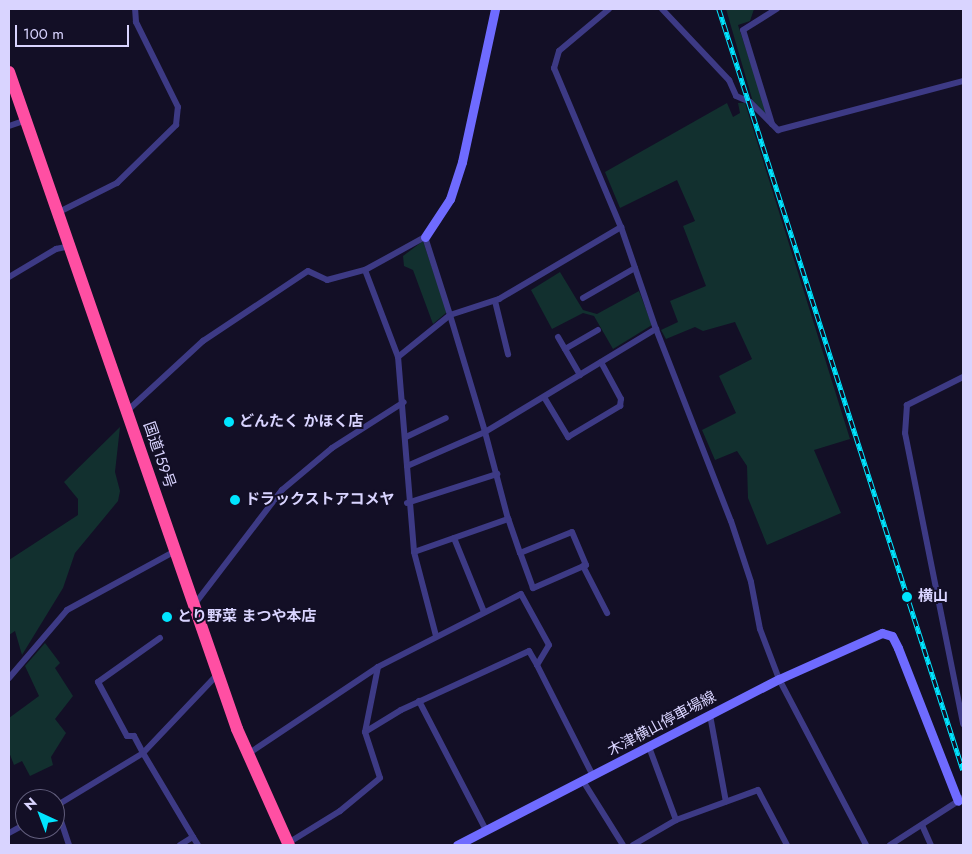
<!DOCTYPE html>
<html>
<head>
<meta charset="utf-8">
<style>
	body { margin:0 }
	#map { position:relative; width:972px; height:854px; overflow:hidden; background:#130f26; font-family:Jost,"Noto Sans JP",sans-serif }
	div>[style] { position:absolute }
	.green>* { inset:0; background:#12302f }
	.street>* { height:6px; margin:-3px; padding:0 3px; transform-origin:3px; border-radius:3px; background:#3d3a85 }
	.secondary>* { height:9px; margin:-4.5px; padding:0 4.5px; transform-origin:4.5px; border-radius:4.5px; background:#6f6bff }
	.highway>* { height:12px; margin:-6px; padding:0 6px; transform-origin:6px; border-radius:6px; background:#ff4fa3 }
	.rail>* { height:4.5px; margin-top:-2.25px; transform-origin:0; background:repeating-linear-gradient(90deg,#130f26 0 8px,#00e5ff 0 16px); box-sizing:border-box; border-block:1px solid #00e5ff }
	.dots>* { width:14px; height:14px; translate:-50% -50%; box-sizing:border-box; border:2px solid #130f26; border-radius:50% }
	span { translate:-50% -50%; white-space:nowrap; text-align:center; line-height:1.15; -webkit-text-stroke:4px #130f26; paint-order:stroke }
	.poi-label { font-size:15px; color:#d9d4ff; font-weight:700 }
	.left { translate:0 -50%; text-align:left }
	.street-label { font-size:15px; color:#d9d4ff }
	.frame { position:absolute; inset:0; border:10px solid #d9d4ff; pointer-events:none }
	.north { position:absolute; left:15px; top:789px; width:50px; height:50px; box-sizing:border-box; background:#130f26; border:1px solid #625e7d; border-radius:50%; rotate:317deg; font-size:14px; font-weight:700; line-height:20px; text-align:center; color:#d9d4ff }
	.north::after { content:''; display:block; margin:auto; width:18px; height:22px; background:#00e5ff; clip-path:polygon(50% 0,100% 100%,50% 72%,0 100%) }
	.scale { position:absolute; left:15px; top:25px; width:114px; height:22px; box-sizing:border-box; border:2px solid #d9d4ff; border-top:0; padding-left:6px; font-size:15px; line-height:18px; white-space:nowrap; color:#d9d4ff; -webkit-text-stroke:4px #130f26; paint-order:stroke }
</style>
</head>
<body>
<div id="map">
	<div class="green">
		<i style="clip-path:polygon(726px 9px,754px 9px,750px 21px,738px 25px,768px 116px,753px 102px)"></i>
		<i style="clip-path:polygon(727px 103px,733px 117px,740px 113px,738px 103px,745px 103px,850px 439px,814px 450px,841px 513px,767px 545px,748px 498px,747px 466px,737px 451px,715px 460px,702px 430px,736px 413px,719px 376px,752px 359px,735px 322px,703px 331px,695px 327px,666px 339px,661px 330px,678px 322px,670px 301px,706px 286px,683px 226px,695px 221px,677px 180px,620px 208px,605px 172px)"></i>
		<i style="clip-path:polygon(423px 241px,447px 312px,433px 324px,413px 270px,404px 266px,403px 256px)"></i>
		<i style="clip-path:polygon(560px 272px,583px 310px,597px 314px,639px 291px,652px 325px,613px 349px,594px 316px,583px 313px,552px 329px,531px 290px)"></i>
		<i style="clip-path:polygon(120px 427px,115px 472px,120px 491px,118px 501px,75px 553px,63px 588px,22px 655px,15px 631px,9px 635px,9px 560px,78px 515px,78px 499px,64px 482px)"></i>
		<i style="clip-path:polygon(45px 643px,60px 663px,55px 668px,73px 696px,55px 719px,66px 733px,51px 757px,53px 765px,30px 776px,22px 761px,14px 765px,9px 752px,9px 718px,39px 696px,25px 666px)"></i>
	</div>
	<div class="street">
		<i style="left:609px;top:9px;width:65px;rotate:140deg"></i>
		<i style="left:559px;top:51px;width:18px;rotate:106deg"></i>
		<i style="left:554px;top:68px;width:173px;rotate:67.2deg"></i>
		<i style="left:662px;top:9px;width:98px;rotate:46.7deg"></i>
		<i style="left:729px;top:80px;width:17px;rotate:66deg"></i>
		<i style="left:736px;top:96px;width:15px;rotate:23deg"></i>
		<i style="left:750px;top:102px;width:40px;rotate:45deg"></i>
		<i style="left:778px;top:130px;width:191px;rotate:-14.8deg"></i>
		<i style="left:772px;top:124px;width:98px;rotate:-107.1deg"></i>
		<i style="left:743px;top:30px;width:40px;rotate:-32deg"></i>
		<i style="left:9px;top:126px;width:18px;rotate:-19deg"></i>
		<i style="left:59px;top:212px;width:65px;rotate:-26.6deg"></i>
		<i style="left:117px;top:183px;width:83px;rotate:-44.5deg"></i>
		<i style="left:176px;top:125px;width:18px;rotate:-84deg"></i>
		<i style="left:178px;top:107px;width:95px;rotate:-116.3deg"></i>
		<i style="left:136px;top:22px;width:13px;rotate:-94deg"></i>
		<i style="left:365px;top:270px;width:93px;rotate:69.2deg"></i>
		<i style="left:9px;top:277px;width:55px;rotate:-30.8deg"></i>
		<i style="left:56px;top:249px;width:14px;rotate:-12deg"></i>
		<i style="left:583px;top:298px;width:60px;rotate:-30deg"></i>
		<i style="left:495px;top:301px;width:55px;rotate:76.2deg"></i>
		<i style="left:558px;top:337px;width:44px;rotate:59.9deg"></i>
		<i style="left:565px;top:349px;width:38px;rotate:-30deg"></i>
		<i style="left:963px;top:377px;width:63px;rotate:153.4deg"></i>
		<i style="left:907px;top:405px;width:28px;rotate:94deg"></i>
		<i style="left:905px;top:433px;width:297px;rotate:78.7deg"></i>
		<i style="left:544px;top:397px;width:47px;rotate:59deg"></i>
		<i style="left:568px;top:437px;width:61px;rotate:-30.8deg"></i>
		<i style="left:620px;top:406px;width:7px;rotate:-82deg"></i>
		<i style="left:621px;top:399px;width:42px;rotate:-118.4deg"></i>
		<i style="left:126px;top:412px;width:105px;rotate:-42.7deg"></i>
		<i style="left:203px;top:341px;width:126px;rotate:-33.7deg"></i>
		<i style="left:308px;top:271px;width:21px;rotate:25deg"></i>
		<i style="left:327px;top:280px;width:39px;rotate:-15deg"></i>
		<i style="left:365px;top:270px;width:68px;rotate:-28.8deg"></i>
		<i style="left:425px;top:237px;width:82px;rotate:72.2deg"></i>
		<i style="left:450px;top:315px;width:52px;rotate:-18.1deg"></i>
		<i style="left:499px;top:299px;width:142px;rotate:-30.5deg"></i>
		<i style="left:621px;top:227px;width:108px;rotate:71.1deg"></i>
		<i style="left:406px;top:437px;width:44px;rotate:-25.4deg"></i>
		<i style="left:407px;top:466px;width:109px;rotate:-94.7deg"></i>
		<i style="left:398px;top:357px;width:67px;rotate:-38.9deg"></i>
		<i style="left:450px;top:315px;width:122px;rotate:73.3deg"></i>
		<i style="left:485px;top:432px;width:85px;rotate:156.4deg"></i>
		<i style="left:407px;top:466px;width:86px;rotate:85.3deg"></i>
		<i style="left:414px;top:552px;width:87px;rotate:75.3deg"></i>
		<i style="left:407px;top:503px;width:95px;rotate:-17.9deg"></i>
		<i style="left:454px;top:538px;width:80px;rotate:67.9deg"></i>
		<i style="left:414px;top:552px;width:100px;rotate:-19.3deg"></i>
		<i style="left:520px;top:553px;width:56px;rotate:-22deg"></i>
		<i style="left:572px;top:532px;width:36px;rotate:67deg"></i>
		<i style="left:586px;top:565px;width:58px;rotate:156.5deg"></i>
		<i style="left:533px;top:588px;width:37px;rotate:-110deg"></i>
		<i style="left:520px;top:553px;width:36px;rotate:-109deg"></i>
		<i style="left:508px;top:519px;width:90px;rotate:-104.8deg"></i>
		<i style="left:485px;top:432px;width:200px;rotate:-31.1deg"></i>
		<i style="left:656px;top:329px;width:206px;rotate:68.7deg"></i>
		<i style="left:731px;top:521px;width:64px;rotate:71.8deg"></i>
		<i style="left:751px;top:582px;width:48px;rotate:79.2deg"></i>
		<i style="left:760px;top:629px;width:53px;rotate:69.2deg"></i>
		<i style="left:779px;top:679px;width:187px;rotate:62.3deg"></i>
		<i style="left:583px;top:566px;width:53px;rotate:62.9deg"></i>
		<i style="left:194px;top:605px;width:145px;rotate:-52.6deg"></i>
		<i style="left:282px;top:490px;width:65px;rotate:-40deg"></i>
		<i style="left:332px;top:448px;width:85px;rotate:-32.6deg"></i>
		<i style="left:160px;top:638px;width:76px;rotate:144.6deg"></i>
		<i style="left:98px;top:682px;width:61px;rotate:61.8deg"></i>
		<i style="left:127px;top:736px;width:7px"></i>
		<i style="left:134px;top:736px;width:19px;rotate:62deg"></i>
		<i style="left:143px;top:753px;width:109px;rotate:-46.5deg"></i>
		<i style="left:537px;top:665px;width:124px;rotate:63.2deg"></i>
		<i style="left:9px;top:678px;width:89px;rotate:-49.5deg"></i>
		<i style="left:67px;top:610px;width:123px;rotate:-28.6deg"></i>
		<i style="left:419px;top:701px;width:145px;rotate:62.6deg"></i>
		<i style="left:710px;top:715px;width:88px;rotate:79.6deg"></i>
		<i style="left:365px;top:732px;width:42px;rotate:-31.4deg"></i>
		<i style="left:401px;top:710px;width:141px;rotate:-24.7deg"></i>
		<i style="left:529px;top:651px;width:16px;rotate:60deg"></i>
		<i style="left:537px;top:665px;width:23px;rotate:-59deg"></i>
		<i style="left:549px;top:645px;width:58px;rotate:-118.8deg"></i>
		<i style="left:521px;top:594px;width:161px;rotate:153deg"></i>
		<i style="left:649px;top:747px;width:78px;rotate:69.7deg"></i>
		<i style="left:248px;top:754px;width:156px;rotate:-33.8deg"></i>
		<i style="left:378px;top:667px;width:66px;rotate:101.3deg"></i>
		<i style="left:365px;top:732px;width:48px;rotate:71.9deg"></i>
		<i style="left:380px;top:778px;width:52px;rotate:140.5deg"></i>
		<i style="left:340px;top:811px;width:61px;rotate:148.4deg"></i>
		<i style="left:583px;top:781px;width:75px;rotate:58deg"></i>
		<i style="left:922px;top:825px;width:22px;rotate:66deg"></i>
		<i style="left:9px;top:833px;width:18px;rotate:-29deg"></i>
		<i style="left:69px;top:845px;width:41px;rotate:-108.4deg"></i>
		<i style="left:56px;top:806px;width:102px;rotate:-31.3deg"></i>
		<i style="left:143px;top:753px;width:98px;rotate:59.2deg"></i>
		<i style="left:180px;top:845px;width:15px;rotate:-32deg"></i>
		<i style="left:193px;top:837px;width:9px;rotate:58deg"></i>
		<i style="left:633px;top:845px;width:50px;rotate:-30.2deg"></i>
		<i style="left:676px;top:820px;width:87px;rotate:-20.1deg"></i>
		<i style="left:758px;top:790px;width:62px;rotate:62.2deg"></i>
		<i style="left:890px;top:845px;width:87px;rotate:-32.8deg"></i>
	</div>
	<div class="secondary">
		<i style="left:425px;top:237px;width:45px;rotate:-56.7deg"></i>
		<i style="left:450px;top:199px;width:39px;rotate:-72deg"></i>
		<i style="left:462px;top:162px;width:157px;rotate:-77.8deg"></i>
		<i style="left:457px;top:845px;width:362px;rotate:-27.3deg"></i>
		<i style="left:779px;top:679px;width:113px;rotate:-24.1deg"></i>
		<i style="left:882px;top:633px;width:10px;rotate:17deg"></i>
		<i style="left:892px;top:636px;width:13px;rotate:63deg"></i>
		<i style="left:898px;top:648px;width:164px;rotate:68.6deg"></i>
	</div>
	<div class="highway">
		<i style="left:9px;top:72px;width:695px;rotate:70.86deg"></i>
		<i style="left:237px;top:729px;width:127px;rotate:65.9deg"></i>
	</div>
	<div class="rail">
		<i style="left:719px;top:9px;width:799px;rotate:72.22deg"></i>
	</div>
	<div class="dots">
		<i style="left:229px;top:422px;background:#00e5ff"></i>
		<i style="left:235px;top:500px;background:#00e5ff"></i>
		<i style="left:907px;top:597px;background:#00e5ff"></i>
		<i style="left:167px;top:617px;background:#00e5ff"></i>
	</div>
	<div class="poi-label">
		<span class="left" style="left:239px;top:422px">どんたく かほく店</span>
		<span class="left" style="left:245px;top:500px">ドラックストアコメヤ</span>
		<span class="left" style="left:918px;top:597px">横山</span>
		<span class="left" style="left:177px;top:617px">とり野菜 まつや本店</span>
	</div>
	<div class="street-label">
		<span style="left:159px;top:455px;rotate:71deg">国道159号</span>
		<span style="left:662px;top:724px;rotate:-28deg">木津横山停車場線</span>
	</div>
	<div class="frame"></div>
	<div class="north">N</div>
	<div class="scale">100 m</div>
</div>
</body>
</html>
